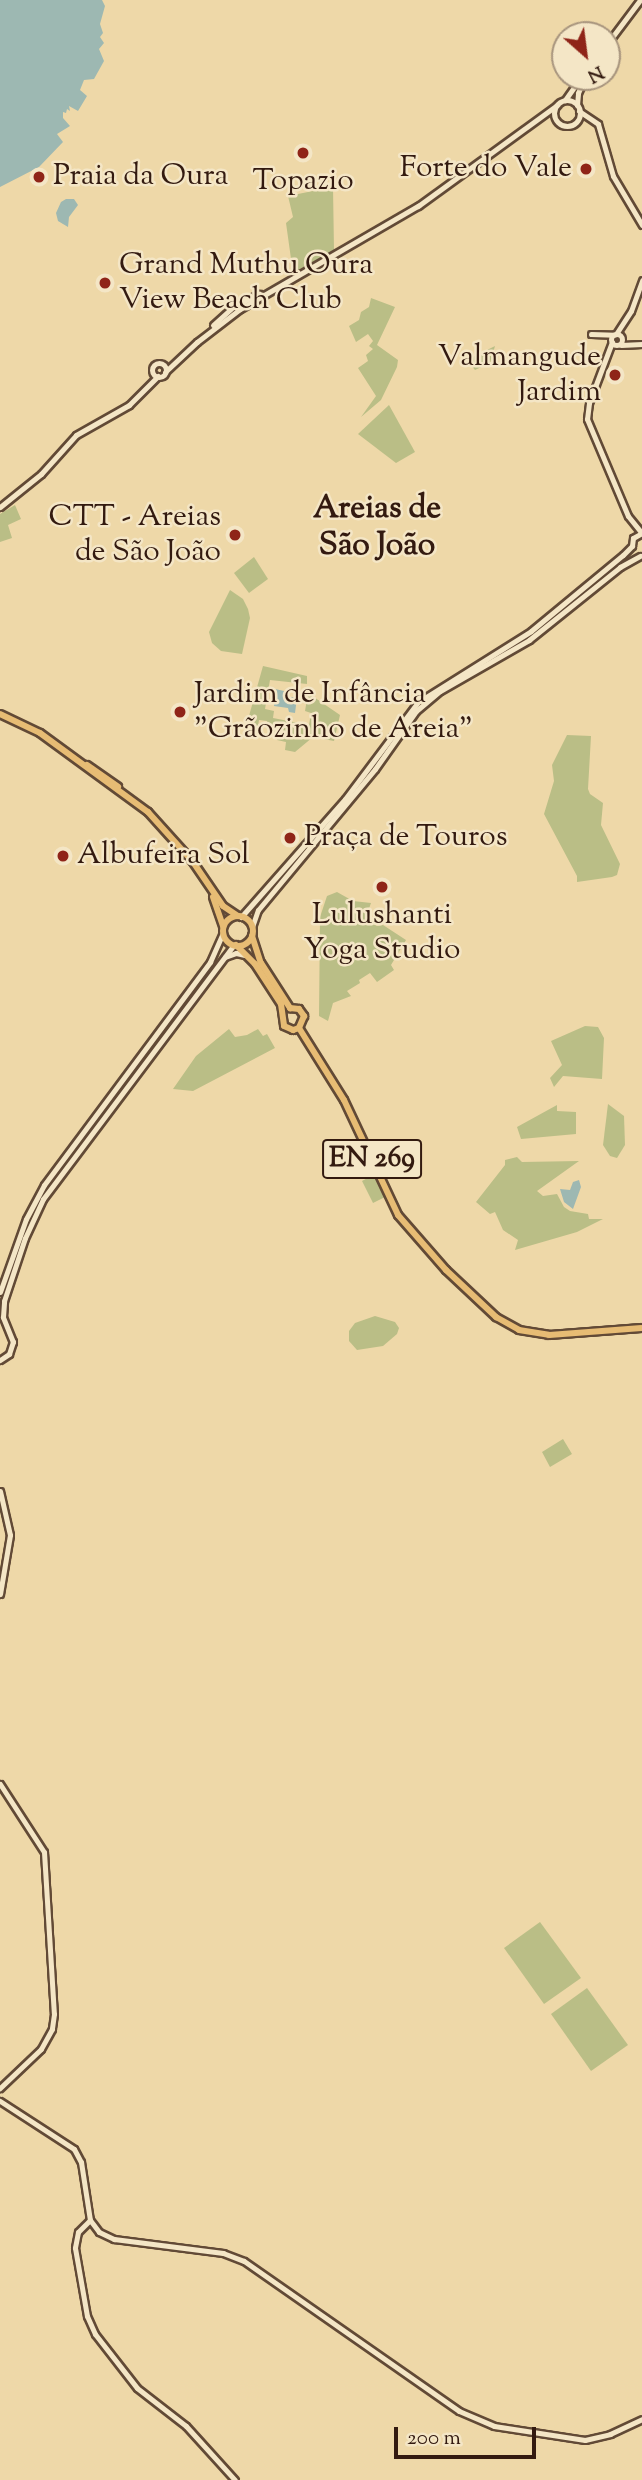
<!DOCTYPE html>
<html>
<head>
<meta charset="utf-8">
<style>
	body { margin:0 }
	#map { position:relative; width:642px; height:2480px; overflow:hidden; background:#eed8a8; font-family:"Sorts Mill Goudy",serif }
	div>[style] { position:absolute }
	.green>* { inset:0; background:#babe86 }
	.water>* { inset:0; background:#9db8b2 }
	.roads { filter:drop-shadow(2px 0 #624a36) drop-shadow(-2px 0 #624a36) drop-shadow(0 2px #624a36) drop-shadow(0 -2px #624a36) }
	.tertiary>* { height:5px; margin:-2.5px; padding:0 2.5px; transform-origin:2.5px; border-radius:2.5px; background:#f4e6c6 }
	.tertiary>.ring { margin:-2.5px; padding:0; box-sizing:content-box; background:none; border:5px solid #f4e6c6; border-radius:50% }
	.secondary>* { height:5px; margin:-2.5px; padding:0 2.5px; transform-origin:2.5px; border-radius:2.5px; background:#f4e6c6 }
	.primary>* { height:6px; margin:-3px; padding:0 3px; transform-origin:3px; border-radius:3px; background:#e7bc74 }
	.primary>.ring { margin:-3px; padding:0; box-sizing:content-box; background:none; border:6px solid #e7bc74; border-radius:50% }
	.dots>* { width:19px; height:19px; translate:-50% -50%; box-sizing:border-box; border:4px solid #f4e6c6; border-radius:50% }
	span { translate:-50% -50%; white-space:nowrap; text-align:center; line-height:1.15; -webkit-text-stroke:5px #f4e6c6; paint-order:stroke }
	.shield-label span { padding:2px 5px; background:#f4e6c6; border:2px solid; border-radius:5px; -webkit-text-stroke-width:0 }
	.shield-label { font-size:28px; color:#331a10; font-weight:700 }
	.poi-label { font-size:30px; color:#331a10 }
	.right { translate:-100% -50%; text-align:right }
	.left { translate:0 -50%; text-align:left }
	.neighbourhood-label { font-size:32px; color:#331a10; font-weight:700 }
	.north { position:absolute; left:551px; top:21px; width:70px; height:70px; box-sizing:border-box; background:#f4e6c6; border:2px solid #a7947d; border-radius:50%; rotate:152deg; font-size:19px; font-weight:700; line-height:28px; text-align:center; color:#331a10 }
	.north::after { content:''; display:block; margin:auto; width:24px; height:32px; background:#8f2418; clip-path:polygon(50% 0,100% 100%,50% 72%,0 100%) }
	.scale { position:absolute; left:394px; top:2427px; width:142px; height:32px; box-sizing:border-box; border:4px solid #331a10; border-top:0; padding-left:9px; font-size:21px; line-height:24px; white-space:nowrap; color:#331a10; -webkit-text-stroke:5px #f4e6c6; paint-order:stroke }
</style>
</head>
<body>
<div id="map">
	<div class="green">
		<i style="clip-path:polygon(333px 187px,334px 250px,293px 273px,286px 223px,293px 217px,288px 196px)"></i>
		<i style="clip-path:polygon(371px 298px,395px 307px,377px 345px,398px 360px,397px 367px,381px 400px,361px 417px,376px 396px,358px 368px,368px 361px,366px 355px,373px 349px,369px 346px,373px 341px,368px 334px,356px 342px,349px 326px,359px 320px,361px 312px,369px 307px)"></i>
		<i style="clip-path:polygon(495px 346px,490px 363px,475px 370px,467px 360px)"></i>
		<i style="clip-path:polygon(389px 405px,415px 452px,396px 463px,358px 434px)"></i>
		<i style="clip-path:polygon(15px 505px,21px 519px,8px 525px,12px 538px,0 542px,0 514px)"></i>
		<i style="clip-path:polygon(254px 557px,268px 579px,249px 593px,234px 573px)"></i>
		<i style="clip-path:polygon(230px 590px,243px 599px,248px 609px,250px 618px,242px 654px,221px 651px,212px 643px,209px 632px)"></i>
		<i style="clip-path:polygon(263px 666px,307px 676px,307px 684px,270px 680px,265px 709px,274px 711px,273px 718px,309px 725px,311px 713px,305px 711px,308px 693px,340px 715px,334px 741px,313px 737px,295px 752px,285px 750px,286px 742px,277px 740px,278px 734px,272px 733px,273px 728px,267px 725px,267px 721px,259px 720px,257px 732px,247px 723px)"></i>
		<i style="clip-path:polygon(567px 735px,591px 736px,588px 789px,590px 794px,603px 803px,601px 825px,620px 864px,617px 875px,612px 877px,577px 882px,577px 876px,544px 814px,554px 781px,552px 765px)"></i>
		<i style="clip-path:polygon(337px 892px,353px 901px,371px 903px,365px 920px,377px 926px,383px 925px,406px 940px,391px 965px,394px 970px,377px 982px,370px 973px,359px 980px,360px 983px,347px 991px,351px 996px,333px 1003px,328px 1021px,319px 1016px,320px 917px,327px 896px)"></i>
		<i style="clip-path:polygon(585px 1026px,598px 1027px,604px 1038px,602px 1079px,563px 1076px,554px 1087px,550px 1078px,562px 1065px,551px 1041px)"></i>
		<i style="clip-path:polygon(229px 1029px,235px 1037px,247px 1035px,258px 1029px,263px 1036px,267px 1034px,275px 1048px,193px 1091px,173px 1089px,196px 1056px)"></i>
		<i style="clip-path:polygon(608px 1104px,624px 1116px,625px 1145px,617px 1158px,610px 1156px,603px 1145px)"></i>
		<i style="clip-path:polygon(557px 1105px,557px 1111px,576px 1112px,576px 1134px,521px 1139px,517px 1127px)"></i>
		<i style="clip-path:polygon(517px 1157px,522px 1162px,579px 1161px,537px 1191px,543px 1196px,557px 1194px,564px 1207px,570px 1211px,588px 1214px,589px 1219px,603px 1219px,577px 1232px,515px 1250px,518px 1240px,503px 1230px,495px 1212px,490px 1214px,476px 1202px,505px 1165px,505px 1160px)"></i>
		<i style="clip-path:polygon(373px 1175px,385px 1197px,373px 1203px,362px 1181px)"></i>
		<i style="clip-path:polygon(375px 1316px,395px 1322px,399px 1328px,397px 1334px,383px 1346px,357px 1350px,349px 1341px,349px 1331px,355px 1323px)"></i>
		<i style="clip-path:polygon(563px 1439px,572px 1454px,550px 1467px,542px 1452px)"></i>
		<i style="clip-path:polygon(540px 1922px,581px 1978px,544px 2004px,504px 1948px)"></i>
		<i style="clip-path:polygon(587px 1988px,628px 2045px,591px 2071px,551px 2014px)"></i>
	</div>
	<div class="water">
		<i style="clip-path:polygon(0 0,102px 0,105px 6px,100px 24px,103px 33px,100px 37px,104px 43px,99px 49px,104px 61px,94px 79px,84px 80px,80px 90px,87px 96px,78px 111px,69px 106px,70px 111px,67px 109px,66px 113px,63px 112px,63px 118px,70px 126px,57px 134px,63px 142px,39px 167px,0 187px)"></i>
		<i style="clip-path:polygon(66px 199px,74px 199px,78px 205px,69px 217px,68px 227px,58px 221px,56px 213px,61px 202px)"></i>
		<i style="clip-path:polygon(275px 689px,284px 691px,283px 696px,297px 698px,295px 713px,289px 712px,288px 708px,274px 706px)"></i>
		<i style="clip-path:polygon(579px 1180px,581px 1187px,573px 1209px,564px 1202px,560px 1189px,570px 1190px,573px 1182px)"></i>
	</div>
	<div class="roads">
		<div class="tertiary">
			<i style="left:607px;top:44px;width:55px;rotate:-53.1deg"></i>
			<i style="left:565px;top:100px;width:28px;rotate:-55deg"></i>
			<i class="ring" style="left:554px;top:100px;width:21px;height:21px"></i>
			<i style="left:577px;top:105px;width:12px;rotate:-85deg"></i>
			<i style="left:578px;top:93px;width:17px;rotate:-66deg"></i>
			<i style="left:579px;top:111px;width:23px;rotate:34deg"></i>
			<i style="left:598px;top:124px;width:54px;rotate:73.9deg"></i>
			<i style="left:613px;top:176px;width:57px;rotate:59.4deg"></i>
			<i style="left:213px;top:325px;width:28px;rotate:-42deg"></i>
			<i style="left:234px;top:306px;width:28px;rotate:-26deg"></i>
			<i style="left:591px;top:334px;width:23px;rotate:2deg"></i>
			<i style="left:616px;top:334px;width:27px;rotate:-57deg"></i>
			<i style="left:631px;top:311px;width:33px;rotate:-70deg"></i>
			<i class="ring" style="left:611.5px;top:334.5px;width:6px;height:6px"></i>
			<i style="left:612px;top:342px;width:65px;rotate:110.7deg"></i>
			<i style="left:589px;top:403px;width:16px;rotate:97deg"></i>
			<i style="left:587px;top:419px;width:105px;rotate:67.1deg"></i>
			<i style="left:628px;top:516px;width:22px;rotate:51deg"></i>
			<i style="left:621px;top:345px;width:21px;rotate:-3deg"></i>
			<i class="ring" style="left:152px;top:363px;width:9px;height:9px"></i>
			<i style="left:165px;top:372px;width:44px;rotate:-43.2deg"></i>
			<i style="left:197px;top:342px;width:54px;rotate:-37.5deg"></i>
			<i style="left:240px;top:309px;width:206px;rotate:-30.1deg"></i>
			<i style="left:418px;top:206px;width:172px;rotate:-36deg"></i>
			<i style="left:0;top:507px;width:53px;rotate:-38.8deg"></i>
			<i style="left:41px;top:474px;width:52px;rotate:-48.1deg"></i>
			<i style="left:76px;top:435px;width:61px;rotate:-29.5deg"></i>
			<i style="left:129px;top:405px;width:41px;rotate:-45deg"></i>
			<i style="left:225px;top:957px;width:12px;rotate:-20deg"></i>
			<i style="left:236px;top:953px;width:9px;rotate:13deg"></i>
			<i style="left:0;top:1292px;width:77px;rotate:-70.4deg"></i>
			<i style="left:26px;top:1219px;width:38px;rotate:-62deg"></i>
			<i style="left:44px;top:1185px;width:278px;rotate:-53.3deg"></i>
			<i style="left:210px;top:962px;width:32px;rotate:-66deg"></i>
			<i style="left:0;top:1360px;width:11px;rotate:-34deg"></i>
			<i style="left:9px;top:1354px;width:13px;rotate:-72deg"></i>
			<i style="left:13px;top:1342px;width:27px;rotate:-112deg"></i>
			<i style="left:3px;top:1317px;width:16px;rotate:-86deg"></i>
			<i style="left:4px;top:1301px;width:66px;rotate:-71.6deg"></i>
			<i style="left:25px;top:1238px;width:43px;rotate:-65.2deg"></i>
			<i style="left:43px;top:1199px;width:318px;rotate:-53.1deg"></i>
			<i style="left:0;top:1491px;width:45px;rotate:77.2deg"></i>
			<i style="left:10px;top:1535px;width:60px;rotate:99.6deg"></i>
			<i style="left:0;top:1784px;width:81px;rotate:57.1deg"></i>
			<i style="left:44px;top:1852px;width:162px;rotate:86.5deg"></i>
			<i style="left:54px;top:2014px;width:15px;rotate:98deg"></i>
			<i style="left:52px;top:2029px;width:23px;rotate:119deg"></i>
			<i style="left:41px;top:2049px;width:57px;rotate:136.4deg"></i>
			<i style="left:0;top:2101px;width:88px;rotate:33deg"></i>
			<i style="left:74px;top:2149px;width:15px;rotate:62deg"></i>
			<i style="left:81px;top:2162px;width:59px;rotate:81.2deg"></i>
			<i style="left:90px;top:2220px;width:15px;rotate:53deg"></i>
			<i style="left:99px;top:2232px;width:17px;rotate:25deg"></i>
			<i style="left:114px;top:2239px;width:110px;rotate:7.3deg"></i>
			<i style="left:223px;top:2253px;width:22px;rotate:21deg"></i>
			<i style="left:244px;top:2261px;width:262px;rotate:34.9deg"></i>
			<i style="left:459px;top:2411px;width:38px;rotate:23deg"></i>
			<i style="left:494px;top:2426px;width:92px;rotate:8.7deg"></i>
			<i style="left:585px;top:2440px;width:26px;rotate:-13deg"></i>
			<i style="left:610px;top:2434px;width:35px;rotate:-25deg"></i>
			<i style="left:90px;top:2220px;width:17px;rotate:135deg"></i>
			<i style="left:78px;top:2232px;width:16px;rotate:101deg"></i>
			<i style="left:75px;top:2248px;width:69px;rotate:80deg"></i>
			<i style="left:87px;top:2316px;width:20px;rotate:66deg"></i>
			<i style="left:95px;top:2334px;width:68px;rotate:52.1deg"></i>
			<i style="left:137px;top:2388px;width:62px;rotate:37.8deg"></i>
			<i style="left:186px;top:2426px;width:73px;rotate:47.8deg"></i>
		</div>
		<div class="secondary">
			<i style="left:241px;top:917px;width:157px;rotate:-48.6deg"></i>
			<i style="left:345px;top:799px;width:121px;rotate:-53deg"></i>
			<i style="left:418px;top:702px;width:133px;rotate:-32.1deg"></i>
			<i style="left:531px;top:631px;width:119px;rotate:-39.6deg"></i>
			<i style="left:623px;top:555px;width:13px;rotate:-45deg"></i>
			<i style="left:632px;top:546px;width:8px;rotate:-83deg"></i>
			<i style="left:633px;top:538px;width:10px;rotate:-29deg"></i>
			<i style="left:252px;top:927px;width:18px;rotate:-71deg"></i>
			<i style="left:258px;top:910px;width:183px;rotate:-50.3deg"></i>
			<i style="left:375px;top:769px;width:71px;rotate:-54.7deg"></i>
			<i style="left:416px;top:711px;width:31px;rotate:-40deg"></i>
			<i style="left:440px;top:691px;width:103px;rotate:-29.8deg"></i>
			<i style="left:529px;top:640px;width:117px;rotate:-38.7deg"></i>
			<i style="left:620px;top:567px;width:23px;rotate:-29deg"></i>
		</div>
		<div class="primary">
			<i style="left:0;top:714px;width:44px;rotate:25.4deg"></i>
			<i style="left:40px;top:733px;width:134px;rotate:36.2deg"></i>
			<i style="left:148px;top:812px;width:67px;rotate:48deg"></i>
			<i style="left:193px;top:862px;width:53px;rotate:55.7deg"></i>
			<i style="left:223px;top:906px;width:18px;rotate:34deg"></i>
			<i style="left:87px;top:765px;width:38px;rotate:35deg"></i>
			<i style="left:213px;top:897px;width:31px;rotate:71deg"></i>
			<i class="ring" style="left:223px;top:916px;width:24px;height:24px"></i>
			<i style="left:252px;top:936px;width:28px;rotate:72deg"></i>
			<i style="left:261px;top:963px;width:54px;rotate:57.2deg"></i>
			<i style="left:236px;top:945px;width:27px;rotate:45deg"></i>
			<i style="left:255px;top:964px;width:48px;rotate:57deg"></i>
			<i style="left:281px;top:1004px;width:22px;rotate:82deg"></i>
			<i style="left:284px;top:1026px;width:10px;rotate:24deg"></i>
			<i style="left:293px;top:1030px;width:6px;rotate:-18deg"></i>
			<i style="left:290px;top:1008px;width:9px;rotate:6deg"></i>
			<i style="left:299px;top:1009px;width:9px;rotate:54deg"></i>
			<i style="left:304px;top:1016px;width:13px;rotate:113deg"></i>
			<i style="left:299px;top:1028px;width:85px;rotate:58deg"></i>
			<i style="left:344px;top:1100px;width:127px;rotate:64.8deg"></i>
			<i style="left:398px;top:1215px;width:73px;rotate:48.9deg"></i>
			<i style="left:446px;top:1270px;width:69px;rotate:43.2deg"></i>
			<i style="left:496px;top:1317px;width:26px;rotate:29deg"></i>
			<i style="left:519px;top:1330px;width:30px;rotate:9deg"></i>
			<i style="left:549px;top:1335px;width:93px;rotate:-4.3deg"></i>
		</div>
	</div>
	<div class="dots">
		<i style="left:303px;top:153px;background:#8f2418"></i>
		<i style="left:586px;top:169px;background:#8f2418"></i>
		<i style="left:39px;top:177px;background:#8f2418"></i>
		<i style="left:105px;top:283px;background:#8f2418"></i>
		<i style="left:615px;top:375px;background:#8f2418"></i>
		<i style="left:235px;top:535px;background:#8f2418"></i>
		<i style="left:180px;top:712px;background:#8f2418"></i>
		<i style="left:290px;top:838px;background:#8f2418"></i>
		<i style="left:63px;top:856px;background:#8f2418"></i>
		<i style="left:382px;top:887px;background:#8f2418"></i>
	</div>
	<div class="shield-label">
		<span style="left:372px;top:1159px">EN 269</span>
	</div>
	<div class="poi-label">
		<span class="right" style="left:572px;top:169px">Forte do Vale</span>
		<span class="left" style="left:53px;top:177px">Praia da Oura</span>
		<span style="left:303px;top:182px">Topazio</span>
		<span class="left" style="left:119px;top:283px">Grand Muthu Oura<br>View Beach Club</span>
		<span class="right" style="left:601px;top:375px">Valmangude<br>Jardim</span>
		<span class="right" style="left:221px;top:535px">CTT - Areias<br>de São João</span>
		<span class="left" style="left:194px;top:712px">Jardim de Infância<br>"Grãozinho de Areia"</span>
		<span class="left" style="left:304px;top:838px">Praça de Touros</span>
		<span class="left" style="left:77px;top:856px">Albufeira Sol</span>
		<span style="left:382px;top:933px">Lulushanti<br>Yoga Studio</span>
	</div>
	<div class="neighbourhood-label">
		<span style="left:377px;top:528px">Areias de<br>São João</span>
	</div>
	<div class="north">N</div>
	<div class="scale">200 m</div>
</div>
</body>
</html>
